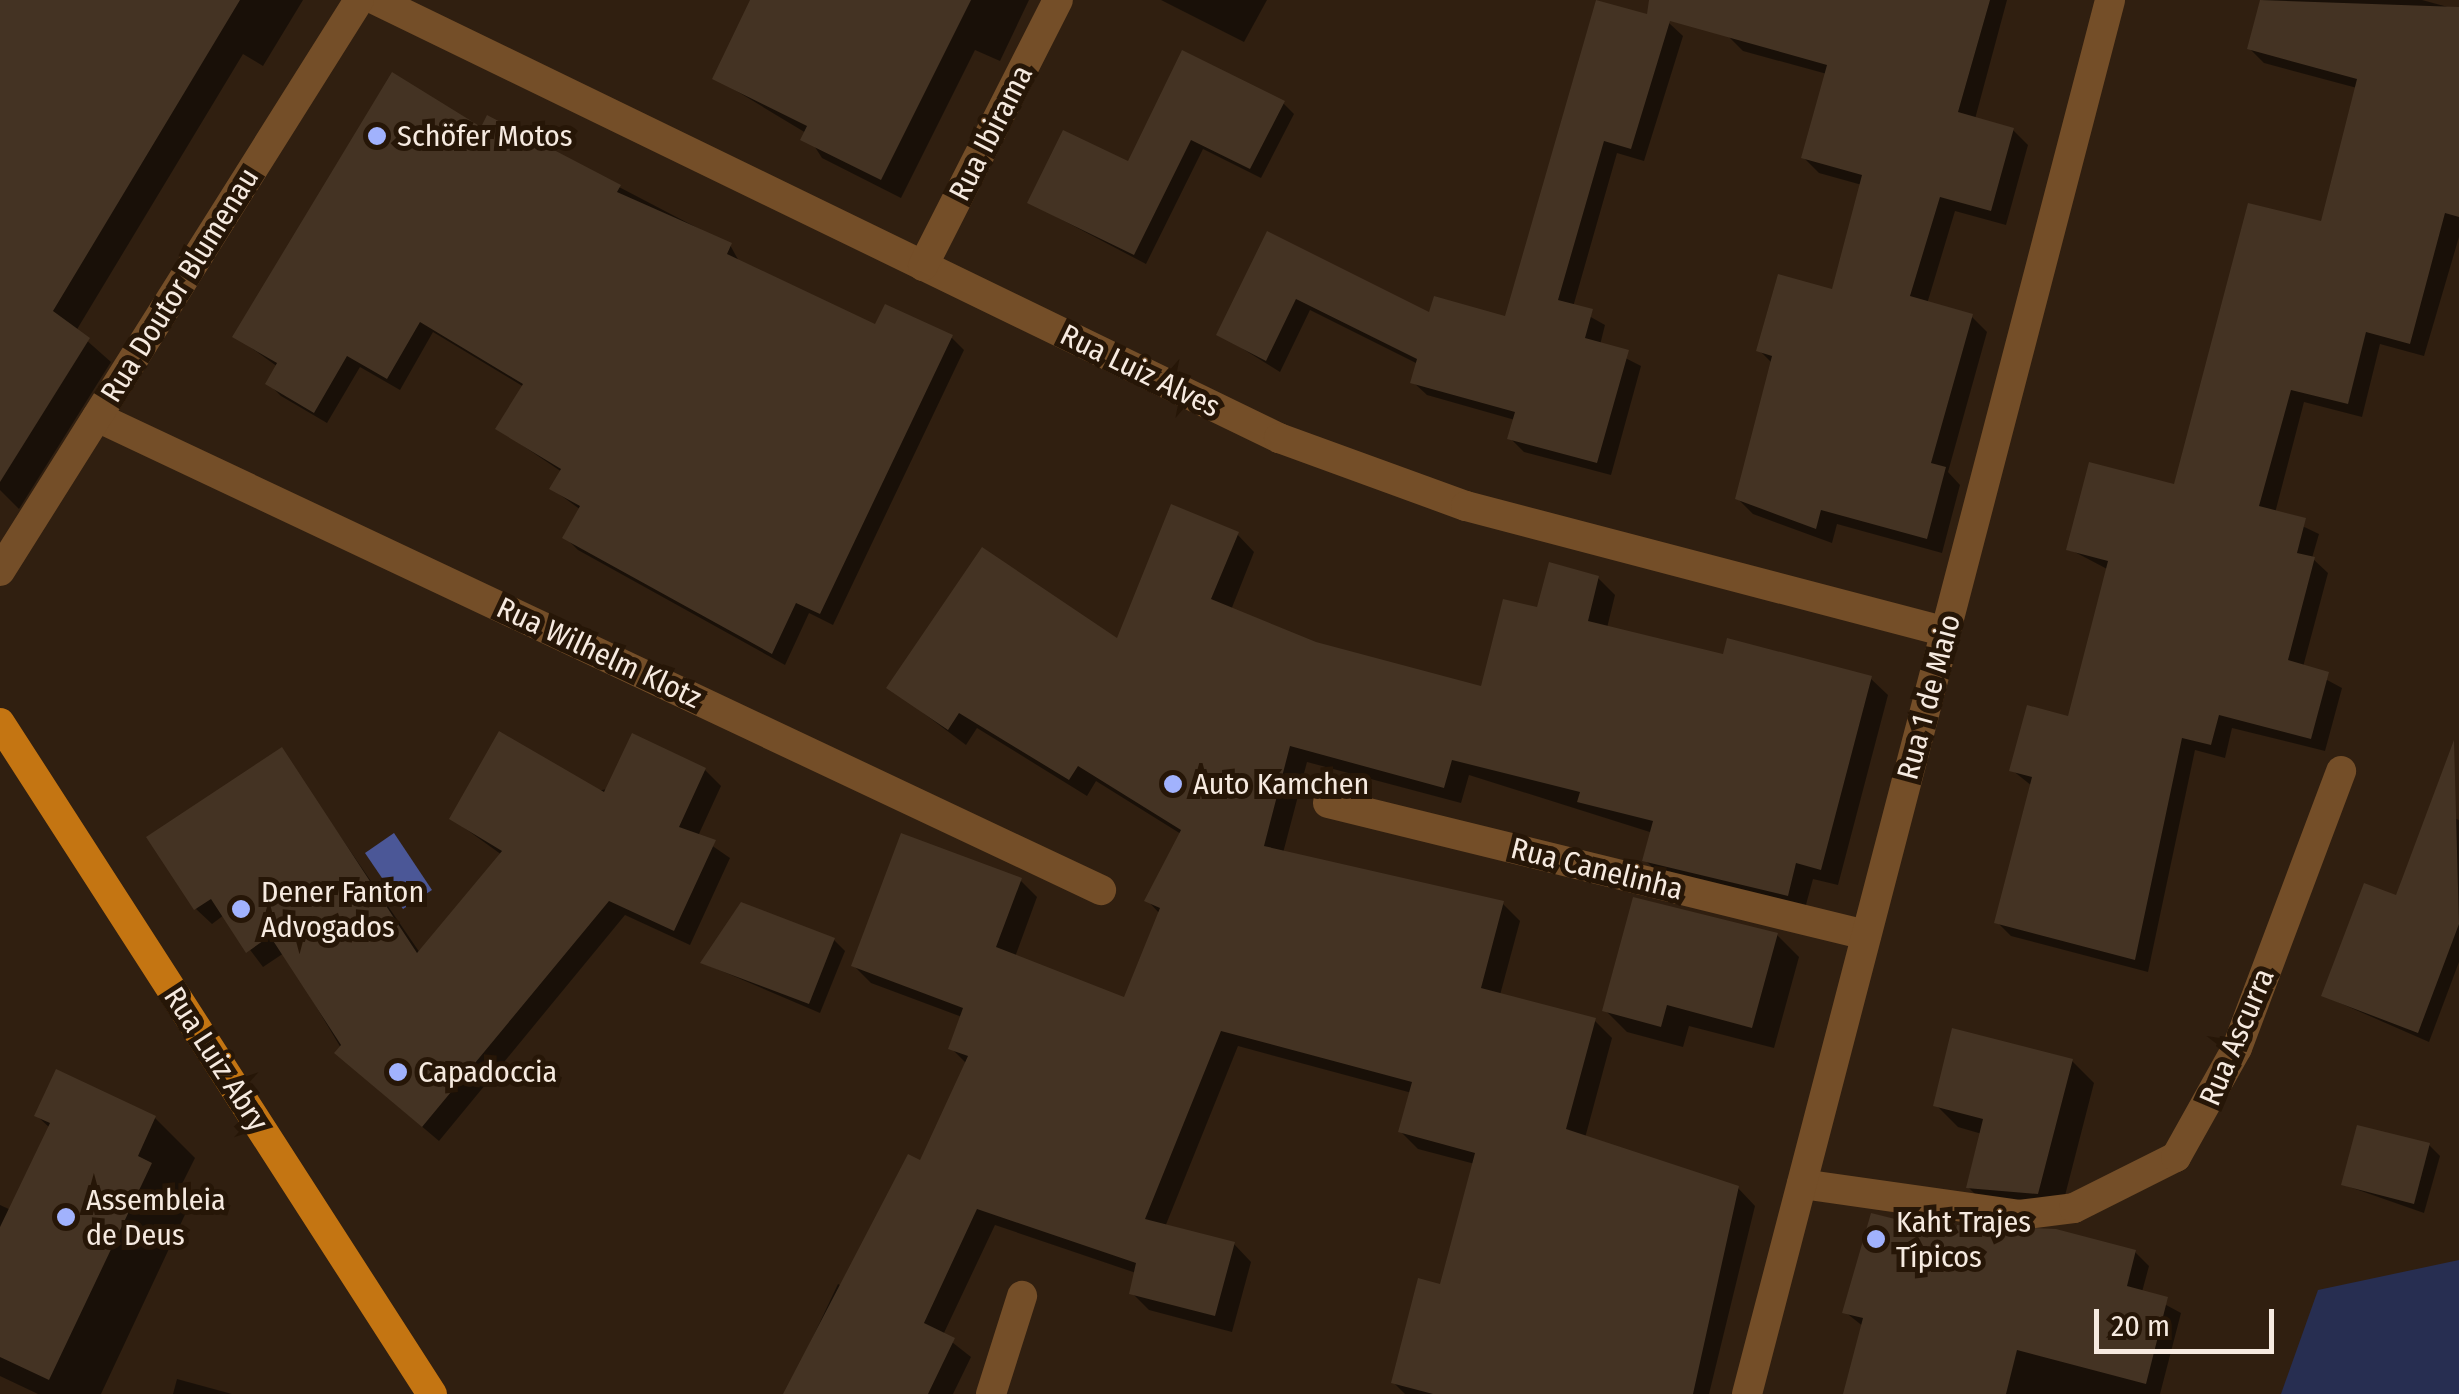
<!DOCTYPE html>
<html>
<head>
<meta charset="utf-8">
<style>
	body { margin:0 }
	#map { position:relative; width:2459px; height:1394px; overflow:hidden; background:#301f10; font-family:"Fira Sans Condensed",sans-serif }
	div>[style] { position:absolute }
	.green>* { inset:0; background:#272e51 }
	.water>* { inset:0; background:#4b5797 }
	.shadow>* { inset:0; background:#0007 }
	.building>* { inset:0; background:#443323 }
	.minor>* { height:30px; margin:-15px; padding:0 15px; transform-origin:15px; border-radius:15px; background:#744e28 }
	.major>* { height:30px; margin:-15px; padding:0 15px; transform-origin:15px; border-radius:15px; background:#c47512 }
	.dots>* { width:28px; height:28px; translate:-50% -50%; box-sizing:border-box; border:5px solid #261607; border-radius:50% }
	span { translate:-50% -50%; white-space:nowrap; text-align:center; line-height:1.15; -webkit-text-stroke:10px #261607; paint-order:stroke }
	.street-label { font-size:30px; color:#f6eae0 }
	.poi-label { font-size:30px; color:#f6eae0 }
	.left { translate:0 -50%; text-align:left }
	.scale { position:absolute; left:2094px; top:1309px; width:180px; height:45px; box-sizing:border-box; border:5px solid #f6eae0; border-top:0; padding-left:12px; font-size:30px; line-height:35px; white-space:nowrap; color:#f6eae0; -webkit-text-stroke:8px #261607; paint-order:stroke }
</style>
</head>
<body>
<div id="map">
	<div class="green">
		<i style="clip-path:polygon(2459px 1260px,2459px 1394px,2281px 1394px,2318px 1290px)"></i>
	</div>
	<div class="water">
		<i style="clip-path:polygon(394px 833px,432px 890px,403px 909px,365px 853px)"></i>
	</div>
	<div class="shadow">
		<i style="clip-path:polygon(0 0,303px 0,263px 66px,243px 54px,76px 331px,111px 362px,19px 509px,0 490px)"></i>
		<i style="clip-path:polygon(753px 0,1029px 0,1000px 61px,975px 50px,901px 198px,822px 158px,806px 133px,715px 78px)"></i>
		<i style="clip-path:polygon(1161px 0,1267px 0,1244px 42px)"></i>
		<i style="clip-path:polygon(1737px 0,2007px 0,1975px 119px,2013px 130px,2028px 145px,2006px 225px,1955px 211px,1927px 304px,1971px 316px,1987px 332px,1948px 472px,1960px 485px,1942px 553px,1837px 524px,1832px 543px,1753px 514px,1738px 499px,1773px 364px,1759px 350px,1834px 292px,1862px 185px,1819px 173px,1803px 157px,1827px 74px,1743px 51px,1727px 35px)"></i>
		<i style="clip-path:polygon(2263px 0,2422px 0,2459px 10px,2459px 237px,2424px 356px,2380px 344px,2362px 417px,2304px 402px,2275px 513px,2319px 534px,2312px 558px,2328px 573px,2303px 667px,2342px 688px,2325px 751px,2232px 728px,2225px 758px,2195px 750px,2148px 972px,2011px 936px,1997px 922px,2032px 786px,2012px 770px,2070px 719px,2109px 570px,2069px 549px,2176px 487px,2322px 224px,2357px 88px,2264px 63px,2250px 49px)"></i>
		<i style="clip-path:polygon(1598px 1px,1669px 23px,1683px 36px,1644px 161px,1617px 153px,1573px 307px,1605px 325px,1600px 345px,1641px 366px,1611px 475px,1524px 452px,1510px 438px,1515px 420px,1427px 395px,1413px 382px,1418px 364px,1310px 310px,1280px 372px,1219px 334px,1268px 235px,1431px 315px,1507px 319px)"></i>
		<i style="clip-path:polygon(1283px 103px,1294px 114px,1261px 178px,1203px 149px,1146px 264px,1030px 203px)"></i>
		<i style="clip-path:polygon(482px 130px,619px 187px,730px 245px,740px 263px,877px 327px,952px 338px,964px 350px,833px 625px,809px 613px,785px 665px,578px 550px,566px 538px,581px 510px,552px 489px,562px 472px,498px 429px,524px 387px,433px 332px,400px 390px,360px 367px,327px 423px,281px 396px,269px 384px,278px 367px,236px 337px)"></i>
		<i style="clip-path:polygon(1237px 534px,1254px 552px,1231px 610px,1315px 645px,1482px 690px,1539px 610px,1598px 578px,1615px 595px,1607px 628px,1725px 657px,1870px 678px,1888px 695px,1838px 885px,1813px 879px,1804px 912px,1662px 877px,1645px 860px,1653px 833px,1469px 775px,1461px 803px,1307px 762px,1283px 853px,1503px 904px,1520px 921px,1500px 995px,1595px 1021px,1612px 1038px,1585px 1138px,1738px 1188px,1755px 1206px,1709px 1394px,1405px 1394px,1393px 1382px,1442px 1287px,1475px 1164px,1418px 1149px,1401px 1132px,1412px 1093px,1238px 1046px,1165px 1227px,1234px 1244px,1251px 1262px,1232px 1332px,1149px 1310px,1132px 1293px,1136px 1273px,995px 1225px,943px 1335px,971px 1357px,953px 1394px,786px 1394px,838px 1284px,847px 1289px,921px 1163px,967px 1064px,951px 1048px,962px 1017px,871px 983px,854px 966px,1020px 880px,1037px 897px,1015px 957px,1126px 1000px,1160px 914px,1147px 900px,1181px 834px,1096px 781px,1087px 796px,977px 728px,966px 745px,890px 688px,1118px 642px)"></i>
		<i style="clip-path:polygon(282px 751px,420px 953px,502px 855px,452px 819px,705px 770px,721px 786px,698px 836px,730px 858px,690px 945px,625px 915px,439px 1141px,353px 1068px,284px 953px,263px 967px,224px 915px,212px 924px,196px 909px)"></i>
		<i style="clip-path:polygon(2431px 809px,2459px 820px,2459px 962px,2429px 1042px,2324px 996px,2397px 899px)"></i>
		<i style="clip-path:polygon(1777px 935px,1799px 957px,1774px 1048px,1689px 1026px,1683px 1047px,1627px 1032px,1605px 1010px)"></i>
		<i style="clip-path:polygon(834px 940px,845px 951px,820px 1013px,703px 963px)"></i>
		<i style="clip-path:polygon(2072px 1061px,2094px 1083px,2060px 1215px,1991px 1210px,1969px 1188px,1982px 1134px,1958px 1127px,1936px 1105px)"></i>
		<i style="clip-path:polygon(57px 1072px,155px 1118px,195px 1158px,178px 1192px,190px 1204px,101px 1394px,38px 1394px,0 1376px,0 1205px,11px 1210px,50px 1128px,37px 1116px)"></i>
		<i style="clip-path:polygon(2429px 1145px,2440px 1156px,2424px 1213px,2344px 1185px)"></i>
		<i style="clip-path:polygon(1956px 1237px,2135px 1252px,2149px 1266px,2142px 1292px,2181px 1313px,2160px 1394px,1846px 1394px,1864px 1327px,1845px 1312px)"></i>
		<i style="clip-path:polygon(177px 1379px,232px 1394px,173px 1394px)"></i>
	</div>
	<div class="building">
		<i style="clip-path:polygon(0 0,240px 0,53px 311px,90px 338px,0 482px)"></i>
		<i style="clip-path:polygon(750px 0,971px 0,881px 180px,800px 140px,807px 126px,712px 79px)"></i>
		<i style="clip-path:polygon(1596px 0,1647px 14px,1649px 0,1990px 0,1958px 112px,2014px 128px,1991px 211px,1940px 197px,1910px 296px,1973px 314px,1931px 463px,1946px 467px,1927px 539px,1821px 510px,1816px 529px,1735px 499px,1772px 356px,1756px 351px,1778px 274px,1832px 289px,1862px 175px,1801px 158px,1827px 65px,1670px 21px,1631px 149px,1604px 141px,1558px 300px,1593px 309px,1585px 338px,1629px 350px,1597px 463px,1507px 439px,1515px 412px,1410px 383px,1417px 359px,1296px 299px,1266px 361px,1216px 335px,1267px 231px,1429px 312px,1434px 296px,1505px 316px)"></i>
		<i style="clip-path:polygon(2260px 0,2459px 7px,2459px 217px,2445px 213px,2410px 344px,2366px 332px,2348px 404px,2291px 390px,2259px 506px,2306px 518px,2297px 553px,2315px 557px,2288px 660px,2329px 672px,2311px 739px,2219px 715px,2211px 745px,2182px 738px,2135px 960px,1994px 923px,2032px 777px,2009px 771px,2027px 705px,2068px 716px,2108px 561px,2066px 550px,2089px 462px,2174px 484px,2248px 203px,2321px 221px,2357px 79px,2247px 49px)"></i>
		<i style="clip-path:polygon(1182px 50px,1285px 101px,1250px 169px,1191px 140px,1134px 255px,1027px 203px,1063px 130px,1128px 161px)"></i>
		<i style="clip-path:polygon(392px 72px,481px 127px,487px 115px,621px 185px,617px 192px,732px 243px,727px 254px,875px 324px,885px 304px,953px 335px,820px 614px,796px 603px,772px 654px,562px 538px,580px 506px,549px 489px,561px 469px,495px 429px,523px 384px,420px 322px,387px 379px,347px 356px,314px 413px,265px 384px,277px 363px,232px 337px)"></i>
		<i style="clip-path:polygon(1171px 504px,1239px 532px,1211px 599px,1316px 642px,1481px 686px,1503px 599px,1537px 607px,1549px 562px,1599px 576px,1588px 621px,1723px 654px,1727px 638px,1872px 676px,1821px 870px,1796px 863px,1788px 896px,1642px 861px,1653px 821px,1577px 802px,1580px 792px,1452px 760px,1444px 788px,1290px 746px,1264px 846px,1504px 901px,1481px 988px,1596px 1018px,1566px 1129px,1739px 1186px,1693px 1394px,1433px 1394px,1391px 1383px,1418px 1278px,1440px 1284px,1475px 1153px,1398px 1132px,1412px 1082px,1221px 1031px,1145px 1219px,1235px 1242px,1215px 1316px,1129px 1294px,1136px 1263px,977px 1209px,924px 1323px,955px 1338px,928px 1394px,783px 1394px,908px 1154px,920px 1160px,968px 1056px,948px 1049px,963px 1008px,851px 966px,901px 833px,1022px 878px,996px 947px,1124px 997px,1160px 908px,1144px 901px,1181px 830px,1078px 766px,1069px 780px,959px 713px,948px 730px,886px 688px,982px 547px,1117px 638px)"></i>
		<i style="clip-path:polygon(499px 731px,604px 792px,632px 733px,706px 768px,679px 827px,716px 840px,674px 931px,609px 901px,422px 1127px,334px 1053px,341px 1045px,270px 936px,246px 953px,211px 899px,194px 910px,146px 837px,282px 747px,417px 953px,502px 851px,449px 819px)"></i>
		<i style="clip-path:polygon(2454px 740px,2459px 924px,2418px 1033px,2321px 996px,2364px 883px,2396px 895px)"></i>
		<i style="clip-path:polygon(1633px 897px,1778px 933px,1752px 1028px,1667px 1005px,1661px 1027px,1602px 1011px)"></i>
		<i style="clip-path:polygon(741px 902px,835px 938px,809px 1004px,700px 963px)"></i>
		<i style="clip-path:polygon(1952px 1028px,2073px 1059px,2038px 1194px,1966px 1188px,1983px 1119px,1933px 1106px)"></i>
		<i style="clip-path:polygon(56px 1069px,156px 1116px,138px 1156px,152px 1163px,49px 1380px,0 1357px,0 1227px,50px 1123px,34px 1116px)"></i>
		<i style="clip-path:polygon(2357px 1125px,2430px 1143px,2414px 1204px,2341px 1185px)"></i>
		<i style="clip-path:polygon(1871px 1213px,1955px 1234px,1957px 1225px,2056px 1229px,2136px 1250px,2127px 1286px,2168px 1297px,2146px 1384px,2017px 1350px,2006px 1394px,1843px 1394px,1863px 1318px,1842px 1313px)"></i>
	</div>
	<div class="minor">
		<i style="left:376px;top:0;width:1004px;rotate:25.88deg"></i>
		<i style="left:1279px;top:438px;width:199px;rotate:20deg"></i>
		<i style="left:1466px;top:506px;width:495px;rotate:14.7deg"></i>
		<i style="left:923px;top:266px;width:298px;rotate:-63.1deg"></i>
		<i style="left:97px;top:417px;width:1110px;rotate:25.23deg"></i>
		<i style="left:0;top:571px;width:674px;rotate:-57.84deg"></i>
		<i style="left:1328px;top:803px;width:554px;rotate:13.79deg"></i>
		<i style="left:1802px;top:1184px;width:219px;rotate:8.1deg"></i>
		<i style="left:2019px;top:1215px;width:55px;rotate:-7.3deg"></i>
		<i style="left:2074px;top:1208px;width:114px;rotate:-26.6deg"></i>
		<i style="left:2176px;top:1157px;width:125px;rotate:-60.8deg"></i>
		<i style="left:2237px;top:1048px;width:296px;rotate:-69.4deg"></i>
		<i style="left:991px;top:1394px;width:103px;rotate:-72.4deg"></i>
		<i style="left:1747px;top:1394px;width:1440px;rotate:-75.4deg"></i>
	</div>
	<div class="major">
		<i style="left:0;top:723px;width:798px;rotate:57.23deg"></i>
	</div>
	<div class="dots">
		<i style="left:377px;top:136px;background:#a1b2fd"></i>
		<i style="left:1173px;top:784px;background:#a1b2fd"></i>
		<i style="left:241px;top:909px;background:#a1b2fd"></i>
		<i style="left:398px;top:1072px;background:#a1b2fd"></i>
		<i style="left:66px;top:1217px;background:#a1b2fd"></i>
		<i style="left:1876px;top:1239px;background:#a1b2fd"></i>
	</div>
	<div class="street-label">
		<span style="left:991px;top:133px;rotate:-63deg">Rua Ibirama</span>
		<span style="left:180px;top:285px;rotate:-58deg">Rua Doutor Blumenau</span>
		<span style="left:1140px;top:371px;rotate:26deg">Rua Luiz Alves</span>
		<span style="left:599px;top:653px;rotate:25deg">Rua Wilhelm Klotz</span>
		<span style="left:1929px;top:697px;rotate:-75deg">Rua 1 de Maio</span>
		<span style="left:1597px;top:869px;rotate:14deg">Rua Canelinha</span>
		<span style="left:2237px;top:1037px;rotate:-67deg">Rua Ascurra</span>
		<span style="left:216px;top:1059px;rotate:57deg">Rua Luiz Abry</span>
	</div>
	<div class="poi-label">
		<span class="left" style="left:397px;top:136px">Schöfer Motos</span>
		<span class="left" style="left:1193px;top:784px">Auto Kamchen</span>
		<span class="left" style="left:261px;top:909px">Dener Fanton<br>Advogados</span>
		<span class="left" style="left:418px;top:1072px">Capadoccia</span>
		<span class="left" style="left:86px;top:1217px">Assembleia<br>de Deus</span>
		<span class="left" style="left:1896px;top:1239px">Kaht Trajes<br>Típicos</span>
	</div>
	<div class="scale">20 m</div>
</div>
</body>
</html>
